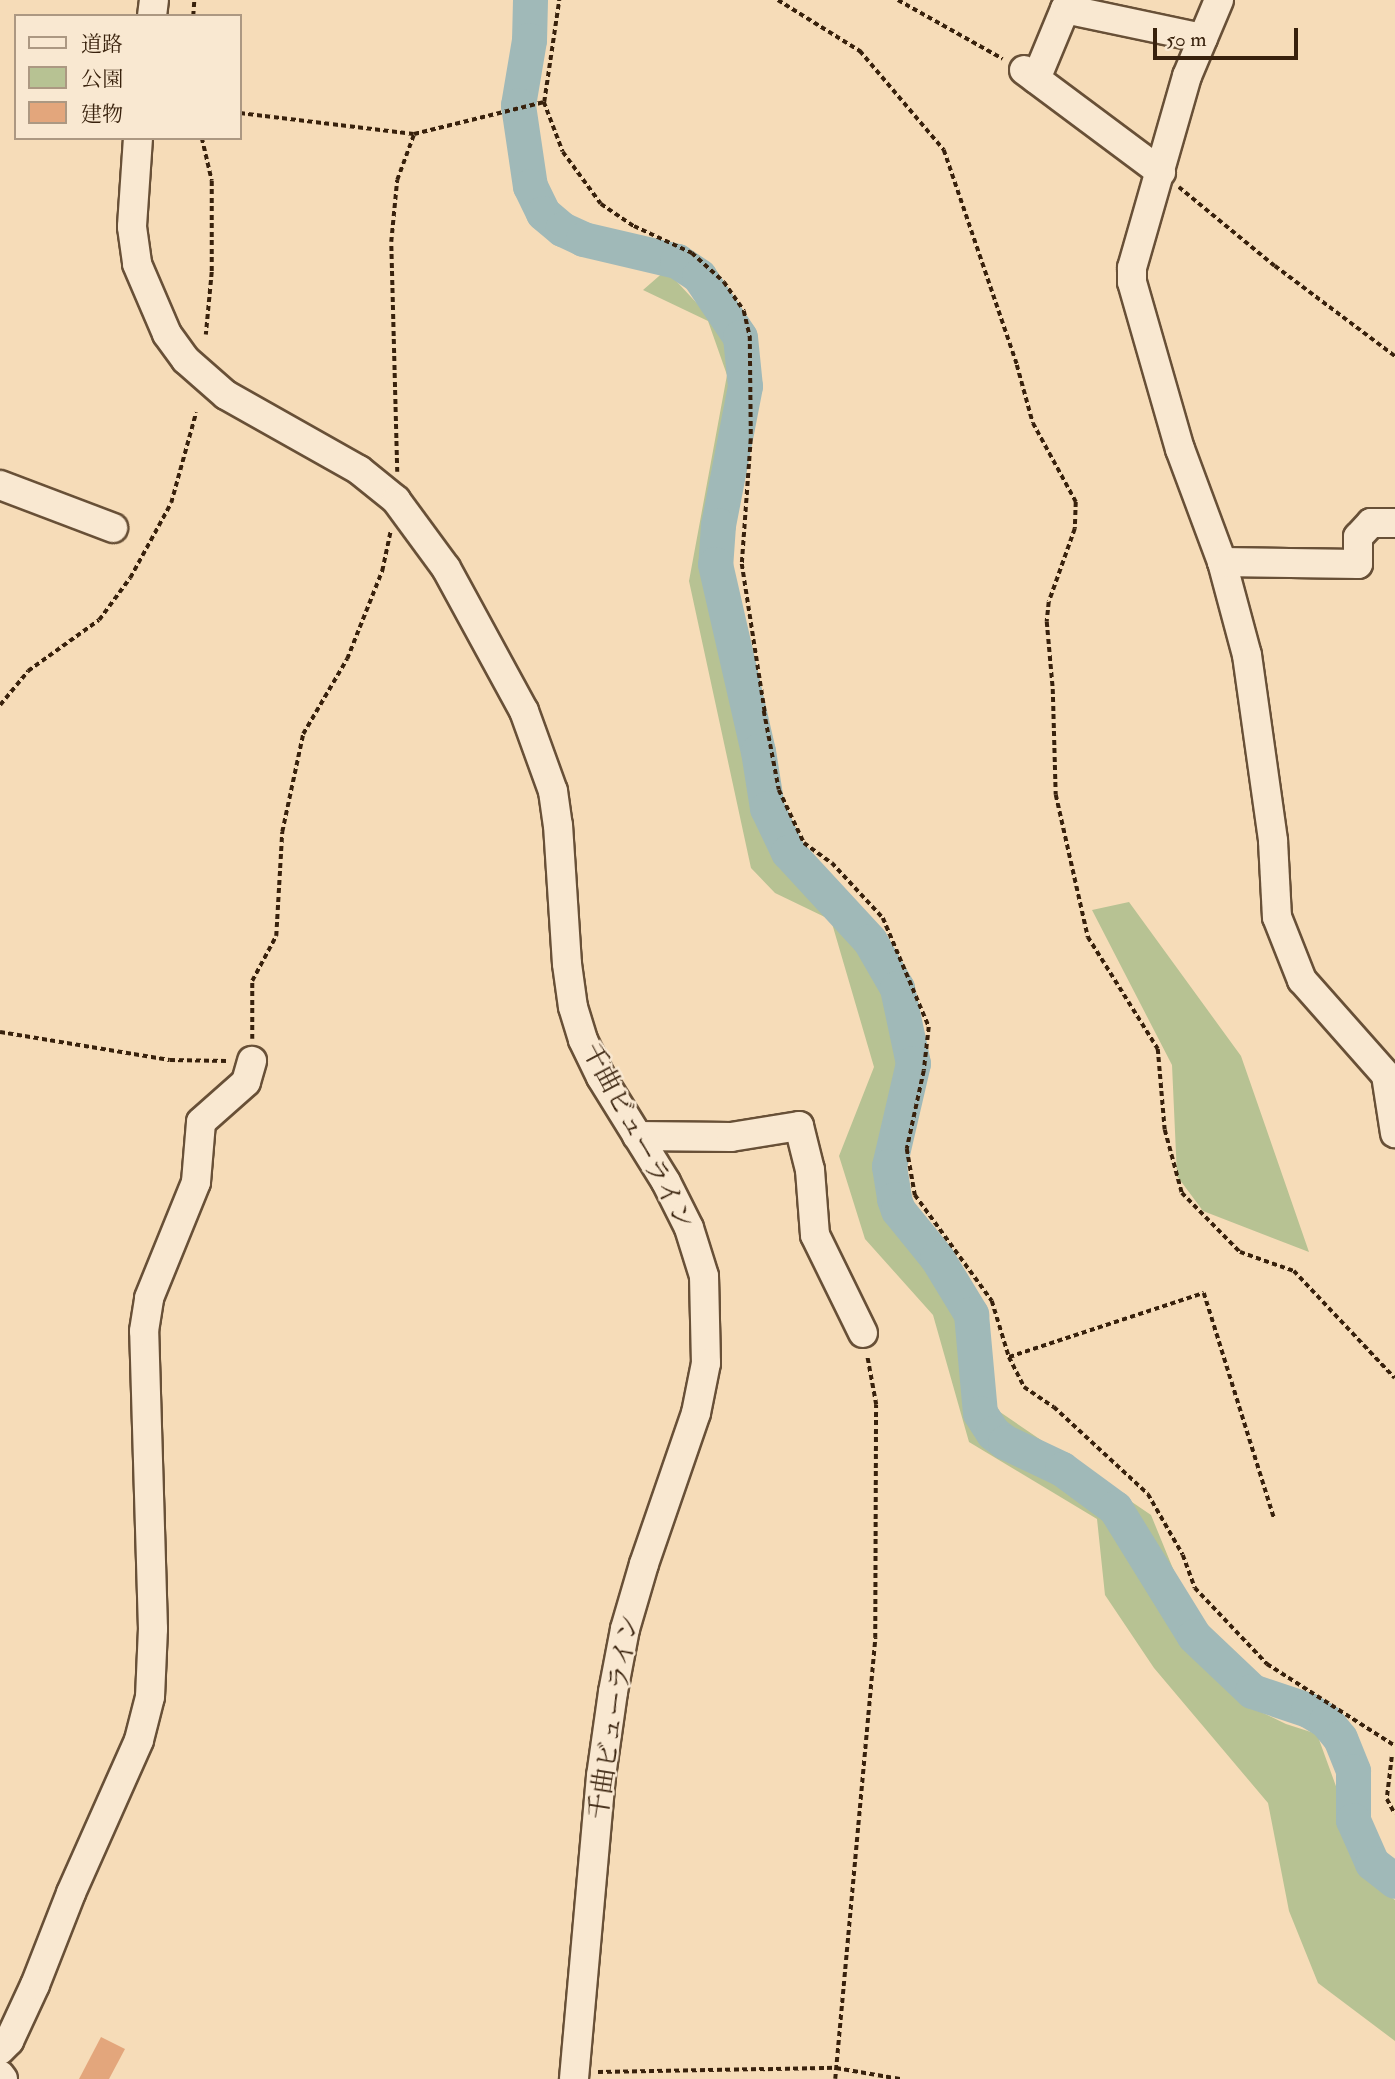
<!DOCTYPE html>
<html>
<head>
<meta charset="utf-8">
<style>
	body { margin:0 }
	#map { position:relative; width:1395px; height:2079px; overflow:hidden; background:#f6dcb8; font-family:"IM FELL Double Pica","Noto Serif JP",serif }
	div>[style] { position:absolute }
	.green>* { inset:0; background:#b7c293 }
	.river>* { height:35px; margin:-17.5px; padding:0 17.5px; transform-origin:17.5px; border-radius:17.5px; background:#a0b9b8 }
	.building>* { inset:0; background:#e3a67c }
	.path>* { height:3.5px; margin-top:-1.75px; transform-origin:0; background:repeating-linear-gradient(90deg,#38210c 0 5px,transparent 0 8.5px) }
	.roads { filter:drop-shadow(2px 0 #685037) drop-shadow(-2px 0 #685037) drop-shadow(0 2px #685037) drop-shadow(0 -2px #685037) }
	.minor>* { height:28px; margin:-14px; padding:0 14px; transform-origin:14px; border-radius:14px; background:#f9e8d1 }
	span { translate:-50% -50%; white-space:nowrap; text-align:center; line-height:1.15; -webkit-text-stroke:5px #f9e8d1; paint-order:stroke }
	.street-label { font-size:26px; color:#38210c }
	.legend { position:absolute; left:14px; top:14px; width:228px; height:126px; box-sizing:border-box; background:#f9e8d1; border:2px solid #ac9882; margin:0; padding:9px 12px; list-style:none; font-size:21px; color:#38210c }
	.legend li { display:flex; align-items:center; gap:14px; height:35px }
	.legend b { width:35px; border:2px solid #ac9882 }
	.scale { position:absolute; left:1153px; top:28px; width:145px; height:32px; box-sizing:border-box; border:4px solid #38210c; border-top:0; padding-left:9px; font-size:21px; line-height:24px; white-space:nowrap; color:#38210c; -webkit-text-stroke:5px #f9e8d1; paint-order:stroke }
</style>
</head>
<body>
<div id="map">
	<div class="green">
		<i style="clip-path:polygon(666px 270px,730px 339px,735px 412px,709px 578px,753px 805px,818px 882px,882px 995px,905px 1077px,891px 1131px,887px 1207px,946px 1281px,962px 1312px,966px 1358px,1000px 1412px,1151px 1515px,1217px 1676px,1238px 1701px,1286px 1724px,1317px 1734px,1345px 1811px,1385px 1893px,1395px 1900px,1395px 2041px,1318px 1983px,1289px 1911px,1268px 1803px,1154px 1668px,1105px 1595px,1097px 1519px,969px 1442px,933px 1315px,865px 1239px,839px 1156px,874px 1067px,831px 920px,775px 893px,751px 868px,689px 581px,727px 375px,708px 321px,643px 290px)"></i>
		<i style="clip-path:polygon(1129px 902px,1241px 1056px,1309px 1252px,1203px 1211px,1177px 1176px,1172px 1065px,1092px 910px)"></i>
	</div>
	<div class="river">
		<i style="left:530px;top:0;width:40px;rotate:91.4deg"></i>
		<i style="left:529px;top:40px;width:66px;rotate:99.6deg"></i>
		<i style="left:518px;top:105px;width:82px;rotate:81.6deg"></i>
		<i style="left:530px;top:186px;width:30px;rotate:64deg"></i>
		<i style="left:543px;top:213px;width:25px;rotate:40deg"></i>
		<i style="left:562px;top:229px;width:23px;rotate:25deg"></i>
		<i style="left:583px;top:239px;width:97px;rotate:13.2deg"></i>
		<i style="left:677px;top:261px;width:27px;rotate:34deg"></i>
		<i style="left:699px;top:276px;width:73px;rotate:56.1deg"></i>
		<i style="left:740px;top:337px;width:49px;rotate:84.2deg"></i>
		<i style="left:745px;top:386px;width:142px;rotate:101deg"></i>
		<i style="left:718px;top:525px;width:39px;rotate:94deg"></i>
		<i style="left:715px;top:564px;width:192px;rotate:77.1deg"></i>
		<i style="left:758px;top:751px;width:58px;rotate:81deg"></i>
		<i style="left:767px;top:808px;width:49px;rotate:64.5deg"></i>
		<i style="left:788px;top:852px;width:121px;rotate:47.3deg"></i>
		<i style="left:870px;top:941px;width:54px;rotate:60.1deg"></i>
		<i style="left:897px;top:988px;width:77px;rotate:78deg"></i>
		<i style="left:913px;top:1063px;width:106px;rotate:103.1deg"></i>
		<i style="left:889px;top:1166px;width:33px;rotate:81deg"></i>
		<i style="left:894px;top:1199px;width:12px;rotate:70deg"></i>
		<i style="left:898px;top:1210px;width:62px;rotate:50.9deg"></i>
		<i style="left:937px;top:1258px;width:66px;rotate:58.7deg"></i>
		<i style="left:971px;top:1314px;width:99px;rotate:84.8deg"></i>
		<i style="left:980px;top:1413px;width:24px;rotate:57deg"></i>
		<i style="left:993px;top:1433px;width:15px;rotate:37deg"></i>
		<i style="left:1005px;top:1442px;width:63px;rotate:25.3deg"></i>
		<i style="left:1062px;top:1469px;width:66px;rotate:36.3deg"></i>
		<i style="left:1115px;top:1508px;width:150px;rotate:58.3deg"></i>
		<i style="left:1194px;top:1636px;width:80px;rotate:43.5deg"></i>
		<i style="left:1252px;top:1691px;width:59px;rotate:18.7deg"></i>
		<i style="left:1308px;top:1710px;width:21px;rotate:31deg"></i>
		<i style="left:1326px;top:1721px;width:22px;rotate:51deg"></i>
		<i style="left:1340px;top:1738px;width:35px;rotate:68deg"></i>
		<i style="left:1353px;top:1771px;width:49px;rotate:90deg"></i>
		<i style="left:1353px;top:1820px;width:47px;rotate:66.2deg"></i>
		<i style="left:1372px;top:1863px;width:29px;rotate:38deg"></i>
	</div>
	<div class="building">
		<i style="clip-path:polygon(101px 2037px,125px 2049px,109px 2079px,79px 2079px)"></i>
	</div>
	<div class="path">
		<i style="left:778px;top:0;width:97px;rotate:31.9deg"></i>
		<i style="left:860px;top:51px;width:130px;rotate:49.7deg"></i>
		<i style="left:944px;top:150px;width:227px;rotate:71.2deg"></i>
		<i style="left:1017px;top:365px;width:60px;rotate:74.6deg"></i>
		<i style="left:1033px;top:423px;width:90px;rotate:61.4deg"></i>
		<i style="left:1076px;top:502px;width:27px;rotate:92deg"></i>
		<i style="left:1075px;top:529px;width:77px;rotate:109.6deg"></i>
		<i style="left:1049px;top:602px;width:20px;rotate:96deg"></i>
		<i style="left:1047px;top:622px;width:67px;rotate:84.9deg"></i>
		<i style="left:1053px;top:689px;width:106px;rotate:88.4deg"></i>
		<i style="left:1056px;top:795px;width:146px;rotate:77.3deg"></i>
		<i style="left:1088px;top:937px;width:132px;rotate:58deg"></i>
		<i style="left:1158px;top:1049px;width:81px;rotate:85.1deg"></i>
		<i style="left:1165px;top:1130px;width:65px;rotate:74.9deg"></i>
		<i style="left:1182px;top:1193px;width:83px;rotate:45.5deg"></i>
		<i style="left:1240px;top:1252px;width:57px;rotate:19.4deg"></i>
		<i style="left:1294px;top:1271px;width:147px;rotate:46.7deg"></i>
		<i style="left:898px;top:0;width:120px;rotate:29.3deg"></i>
		<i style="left:193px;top:16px;width:16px;rotate:-86deg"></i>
		<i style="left:544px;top:102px;width:53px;rotate:69.2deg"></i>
		<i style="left:563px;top:152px;width:64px;rotate:53.8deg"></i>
		<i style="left:601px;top:204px;width:40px;rotate:34deg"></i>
		<i style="left:634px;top:226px;width:64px;rotate:25deg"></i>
		<i style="left:692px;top:253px;width:43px;rotate:42.2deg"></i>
		<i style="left:724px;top:282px;width:35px;rotate:55deg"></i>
		<i style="left:744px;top:311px;width:26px;rotate:77deg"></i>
		<i style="left:750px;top:336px;width:103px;rotate:89.4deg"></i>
		<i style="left:751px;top:439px;width:125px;rotate:94.1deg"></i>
		<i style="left:742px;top:564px;width:151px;rotate:81.2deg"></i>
		<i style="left:240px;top:113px;width:175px;rotate:6.9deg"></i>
		<i style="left:202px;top:138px;width:44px;rotate:76.9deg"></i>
		<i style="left:212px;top:181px;width:91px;rotate:90deg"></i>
		<i style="left:212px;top:272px;width:63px;rotate:95.4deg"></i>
		<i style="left:1179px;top:187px;width:124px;rotate:39.5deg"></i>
		<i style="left:1275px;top:266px;width:150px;rotate:36.9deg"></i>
		<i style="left:397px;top:472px;width:230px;rotate:-91.5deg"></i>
		<i style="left:391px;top:242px;width:62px;rotate:-84.5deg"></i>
		<i style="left:397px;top:180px;width:49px;rotate:-69.7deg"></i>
		<i style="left:414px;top:134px;width:134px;rotate:-13.8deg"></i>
		<i style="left:544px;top:102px;width:103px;rotate:-81.6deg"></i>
		<i style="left:0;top:705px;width:44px;rotate:-50.5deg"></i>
		<i style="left:28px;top:671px;width:87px;rotate:-35.7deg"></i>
		<i style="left:99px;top:620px;width:52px;rotate:-53.6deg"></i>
		<i style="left:130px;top:578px;width:85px;rotate:-61.3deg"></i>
		<i style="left:171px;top:503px;width:94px;rotate:-74.6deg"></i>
		<i style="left:764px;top:711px;width:80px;rotate:79.2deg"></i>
		<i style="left:779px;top:790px;width:59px;rotate:64.7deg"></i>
		<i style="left:804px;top:843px;width:34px;rotate:36deg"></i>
		<i style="left:832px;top:863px;width:75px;rotate:47.2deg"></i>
		<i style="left:883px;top:918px;width:118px;rotate:67.1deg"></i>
		<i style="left:929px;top:1027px;width:44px;rotate:96.5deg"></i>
		<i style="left:924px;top:1071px;width:80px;rotate:102.3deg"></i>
		<i style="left:907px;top:1149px;width:47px;rotate:80.1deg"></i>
		<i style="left:915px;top:1195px;width:131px;rotate:54deg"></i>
		<i style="left:992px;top:1301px;width:59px;rotate:73.1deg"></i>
		<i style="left:1009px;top:1357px;width:205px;rotate:-18.2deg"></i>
		<i style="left:1204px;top:1293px;width:236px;rotate:72.7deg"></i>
		<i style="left:0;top:1032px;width:172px;rotate:9.4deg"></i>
		<i style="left:170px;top:1060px;width:57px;rotate:1deg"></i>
		<i style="left:252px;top:1039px;width:58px;rotate:-90deg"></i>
		<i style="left:252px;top:981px;width:51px;rotate:-61.9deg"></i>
		<i style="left:276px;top:936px;width:104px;rotate:-86.7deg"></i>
		<i style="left:282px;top:832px;width:100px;rotate:-77.9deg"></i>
		<i style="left:303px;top:734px;width:87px;rotate:-59.6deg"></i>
		<i style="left:347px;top:659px;width:95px;rotate:-68.3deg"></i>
		<i style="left:382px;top:571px;width:40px;rotate:-78deg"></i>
		<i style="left:1009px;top:1357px;width:34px;rotate:63deg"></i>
		<i style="left:1024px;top:1387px;width:36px;rotate:34deg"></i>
		<i style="left:1054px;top:1407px;width:128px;rotate:42.8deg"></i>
		<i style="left:1148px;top:1494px;width:70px;rotate:60.2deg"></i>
		<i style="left:1183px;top:1555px;width:35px;rotate:70deg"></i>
		<i style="left:1195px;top:1588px;width:105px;rotate:46.5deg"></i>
		<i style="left:1267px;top:1664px;width:152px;rotate:32.6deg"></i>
		<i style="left:1392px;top:1757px;width:42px;rotate:96.8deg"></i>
		<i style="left:1387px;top:1799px;width:17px;rotate:62deg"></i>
		<i style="left:598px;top:2072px;width:238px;rotate:-1deg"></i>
		<i style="left:836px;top:2068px;width:65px;rotate:9.8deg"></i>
		<i style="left:835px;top:2079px;width:443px;rotate:-84.8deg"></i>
		<i style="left:875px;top:1638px;width:233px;rotate:-89.8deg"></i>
		<i style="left:876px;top:1405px;width:50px;rotate:-100.4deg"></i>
	</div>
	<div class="roads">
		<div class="minor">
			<i style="left:1219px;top:0;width:82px;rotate:112.8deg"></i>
			<i style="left:1187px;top:76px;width:200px;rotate:106deg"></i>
			<i style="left:1132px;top:268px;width:14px;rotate:90deg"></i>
			<i style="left:1132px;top:282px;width:174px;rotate:74deg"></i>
			<i style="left:1180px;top:449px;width:121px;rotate:69.6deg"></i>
			<i style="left:1222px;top:562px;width:96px;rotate:75deg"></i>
			<i style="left:1247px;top:655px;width:188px;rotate:82deg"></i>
			<i style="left:1273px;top:841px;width:76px;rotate:87deg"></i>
			<i style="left:1277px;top:917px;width:68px;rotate:68.4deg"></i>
			<i style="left:1302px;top:980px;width:127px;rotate:48.5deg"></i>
			<i style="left:1386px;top:1075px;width:59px;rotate:81.2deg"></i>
			<i style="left:152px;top:16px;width:16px;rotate:-83deg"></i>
			<i style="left:1024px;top:70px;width:171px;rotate:36.7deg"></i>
			<i style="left:1036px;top:79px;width:76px;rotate:-67.5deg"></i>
			<i style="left:1065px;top:9px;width:141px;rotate:11.9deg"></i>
			<i style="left:138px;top:138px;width:89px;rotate:93.9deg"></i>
			<i style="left:132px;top:227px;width:37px;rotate:82deg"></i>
			<i style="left:137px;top:264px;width:76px;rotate:66.8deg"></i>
			<i style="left:167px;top:334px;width:32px;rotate:54deg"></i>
			<i style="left:186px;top:360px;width:53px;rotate:41.2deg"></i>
			<i style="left:226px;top:395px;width:153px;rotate:29.4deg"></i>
			<i style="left:359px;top:470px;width:48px;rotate:39deg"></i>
			<i style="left:396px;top:500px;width:84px;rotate:53.7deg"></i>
			<i style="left:446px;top:568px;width:163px;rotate:61.4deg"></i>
			<i style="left:524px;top:711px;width:85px;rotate:70.1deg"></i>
			<i style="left:553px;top:791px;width:34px;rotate:82deg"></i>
			<i style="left:558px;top:825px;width:139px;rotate:86.3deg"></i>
			<i style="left:567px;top:964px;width:43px;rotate:82.1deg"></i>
			<i style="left:573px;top:1007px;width:34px;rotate:73deg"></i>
			<i style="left:583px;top:1040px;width:41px;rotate:64.1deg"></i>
			<i style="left:601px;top:1077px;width:123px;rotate:58.2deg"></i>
			<i style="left:666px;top:1182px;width:51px;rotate:63.4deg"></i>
			<i style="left:689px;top:1228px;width:50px;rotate:72.6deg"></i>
			<i style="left:704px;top:1276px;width:87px;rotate:88.7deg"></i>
			<i style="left:706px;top:1363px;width:51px;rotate:101.3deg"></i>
			<i style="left:696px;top:1413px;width:160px;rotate:109deg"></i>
			<i style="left:644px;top:1564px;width:68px;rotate:106.3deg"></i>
			<i style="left:625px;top:1629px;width:64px;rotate:100.8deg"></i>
			<i style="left:613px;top:1692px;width:85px;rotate:98.1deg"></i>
			<i style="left:601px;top:1776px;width:304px;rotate:95.1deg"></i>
			<i style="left:0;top:485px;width:121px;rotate:20.8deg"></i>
			<i style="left:1222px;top:562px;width:136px;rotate:0.8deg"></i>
			<i style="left:1358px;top:564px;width:27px;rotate:-90deg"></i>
			<i style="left:1358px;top:537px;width:19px;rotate:-47deg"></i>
			<i style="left:1371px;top:523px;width:24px"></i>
			<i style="left:637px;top:1136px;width:94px;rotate:0.6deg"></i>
			<i style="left:731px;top:1137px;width:69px;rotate:-9.2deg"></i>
			<i style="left:799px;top:1126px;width:45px;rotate:76deg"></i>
			<i style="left:810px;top:1170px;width:65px;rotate:85.6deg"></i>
			<i style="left:815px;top:1235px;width:109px;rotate:63.9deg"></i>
			<i style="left:0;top:2050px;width:13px;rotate:-45deg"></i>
			<i style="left:9px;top:2041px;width:62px;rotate:-65.1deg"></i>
			<i style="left:35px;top:1985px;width:99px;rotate:-68.6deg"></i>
			<i style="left:71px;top:1893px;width:167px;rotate:-66deg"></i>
			<i style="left:139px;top:1740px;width:44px;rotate:-75.7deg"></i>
			<i style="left:150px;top:1697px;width:68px;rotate:-87.5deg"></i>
			<i style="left:153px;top:1629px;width:298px;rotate:-91.7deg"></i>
			<i style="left:144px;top:1331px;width:33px;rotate:-81deg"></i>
			<i style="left:149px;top:1298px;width:125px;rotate:-67.9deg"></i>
			<i style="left:196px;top:1182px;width:60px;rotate:-85.2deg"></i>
			<i style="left:201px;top:1122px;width:60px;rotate:-41.6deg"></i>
			<i style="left:246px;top:1082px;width:22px;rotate:-74deg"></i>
			<i style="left:0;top:2075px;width:5px;rotate:53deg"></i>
		</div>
	</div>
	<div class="street-label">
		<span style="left:637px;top:1137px;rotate:62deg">千曲ビューライン</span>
		<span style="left:615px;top:1717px;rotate:-81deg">千曲ビューライン</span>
	</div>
	<ul class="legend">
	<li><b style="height:9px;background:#f9e8d1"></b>道路</li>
	<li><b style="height:19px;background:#b7c293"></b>公園</li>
	<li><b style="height:19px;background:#e3a67c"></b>建物</li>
	</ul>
	<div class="scale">50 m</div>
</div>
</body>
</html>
